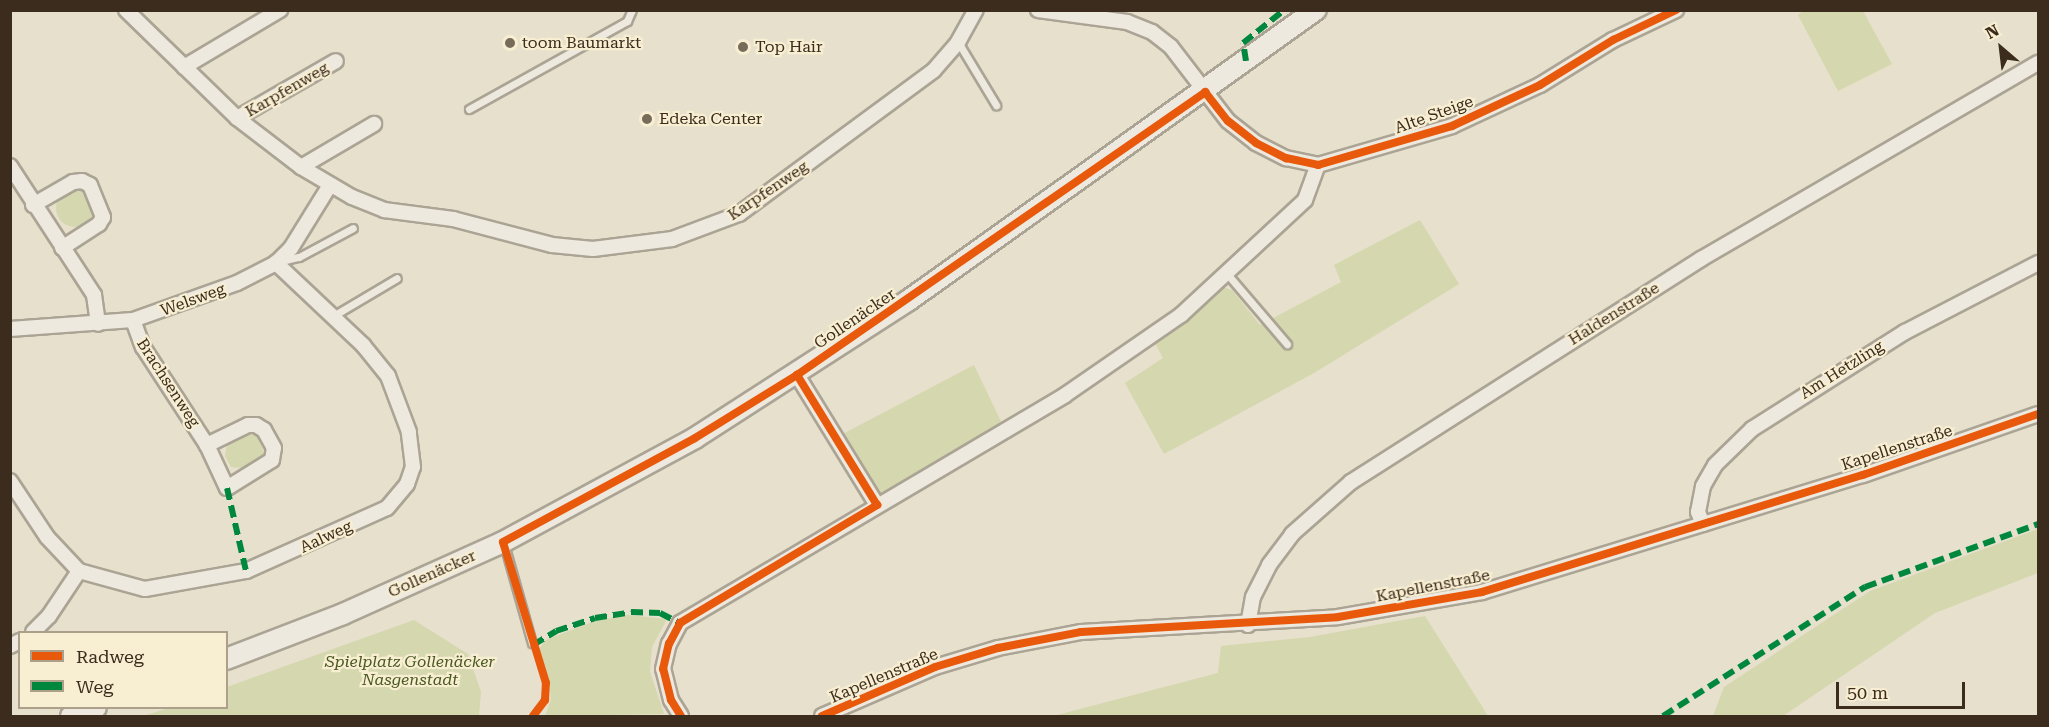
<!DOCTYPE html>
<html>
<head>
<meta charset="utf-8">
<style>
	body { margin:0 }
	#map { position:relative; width:2049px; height:727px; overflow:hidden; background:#e6e0cc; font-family:"Roboto Serif",serif }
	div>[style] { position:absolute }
	.green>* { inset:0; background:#d5d7ae }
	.round { border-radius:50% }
	.roads { filter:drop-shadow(2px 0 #aba495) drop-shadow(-2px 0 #aba495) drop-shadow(0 2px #aba495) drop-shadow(0 -2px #aba495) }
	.lane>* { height:7px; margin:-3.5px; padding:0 3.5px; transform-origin:3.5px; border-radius:3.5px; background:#eee9de }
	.street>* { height:14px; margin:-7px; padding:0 7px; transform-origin:7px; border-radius:7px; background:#eee9de }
	.secondary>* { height:20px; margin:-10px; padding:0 10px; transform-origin:10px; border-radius:10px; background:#eee9de }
	.quiet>* { height:6px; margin-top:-3px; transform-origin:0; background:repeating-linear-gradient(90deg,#00873e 0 12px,transparent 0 18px) }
	.cycleway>* { height:8px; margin:-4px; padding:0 4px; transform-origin:4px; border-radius:4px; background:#e8590c }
	.dots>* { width:16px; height:16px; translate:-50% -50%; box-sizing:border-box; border:3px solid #f8eed2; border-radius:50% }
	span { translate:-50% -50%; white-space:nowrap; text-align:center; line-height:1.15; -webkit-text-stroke:4.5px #f8eed2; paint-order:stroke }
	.poi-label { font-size:16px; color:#3b2c1d }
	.left { translate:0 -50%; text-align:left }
	.street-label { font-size:16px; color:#3b2c1d }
	.park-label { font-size:16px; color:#495922; font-style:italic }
	.frame { position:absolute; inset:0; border:12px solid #3b2c1d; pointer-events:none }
	.legend { position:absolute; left:18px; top:631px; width:210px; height:78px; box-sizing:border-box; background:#f8eed2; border:2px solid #aca08a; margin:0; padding:8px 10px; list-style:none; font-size:18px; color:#3b2c1d }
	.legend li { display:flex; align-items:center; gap:12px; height:30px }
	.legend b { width:30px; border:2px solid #aca08a }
	.north { position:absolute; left:1971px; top:18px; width:60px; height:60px; -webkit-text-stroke:4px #f8eed2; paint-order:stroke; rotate:332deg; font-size:16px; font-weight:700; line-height:24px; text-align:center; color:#3b2c1d }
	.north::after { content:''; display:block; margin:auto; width:21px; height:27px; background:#3b2c1d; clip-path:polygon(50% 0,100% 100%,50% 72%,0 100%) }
	.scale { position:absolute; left:1836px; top:682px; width:129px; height:27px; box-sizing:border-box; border:3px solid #3b2c1d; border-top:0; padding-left:8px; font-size:18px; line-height:21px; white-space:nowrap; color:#3b2c1d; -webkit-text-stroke:4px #f8eed2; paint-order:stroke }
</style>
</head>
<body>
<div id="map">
	<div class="green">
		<i style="clip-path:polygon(1803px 11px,1863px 11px,1892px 64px,1838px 91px,1798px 15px)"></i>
		<i class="round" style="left:56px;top:189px;width:38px;height:38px"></i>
		<i style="clip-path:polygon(1420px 220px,1459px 284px,1314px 373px,1164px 454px,1125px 383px,1163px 358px,1155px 343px,1223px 287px,1232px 290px,1260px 325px,1341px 282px,1334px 265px)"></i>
		<i style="clip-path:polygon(974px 365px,1005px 430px,877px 505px,837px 437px)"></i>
		<i style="clip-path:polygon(255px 431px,266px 457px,244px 468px,231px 467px,225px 456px,227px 445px)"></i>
		<i style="clip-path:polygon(2038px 529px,2038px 573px,1935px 613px,1783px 716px,1713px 716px,1724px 687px,1870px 591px)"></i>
		<i style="clip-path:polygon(627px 615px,667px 619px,652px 647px,650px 672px,664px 714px,545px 716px,551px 700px,549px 680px,538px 650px,546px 640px,592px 622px)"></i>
		<i style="clip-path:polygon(1425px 616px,1488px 716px,1053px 716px,1218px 673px,1221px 646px,1310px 637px)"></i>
		<i style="clip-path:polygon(414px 620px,468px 654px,481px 692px,479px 716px,143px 716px,169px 708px,226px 708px,227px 687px)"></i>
	</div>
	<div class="roads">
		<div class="lane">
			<i style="left:958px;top:42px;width:74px;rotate:58.9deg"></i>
			<i style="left:469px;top:109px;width:181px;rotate:-29.1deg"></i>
			<i style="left:627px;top:21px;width:12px;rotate:-66deg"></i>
			<i style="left:281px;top:261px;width:18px;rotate:-13deg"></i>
			<i style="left:299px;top:257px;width:61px;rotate:-28.2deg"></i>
			<i style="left:1228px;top:275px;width:91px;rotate:49.5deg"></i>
			<i style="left:333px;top:316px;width:74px;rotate:-30.7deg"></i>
			<i style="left:504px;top:544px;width:103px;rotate:74.2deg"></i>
		</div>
		<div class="street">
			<i style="left:126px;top:10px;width:155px;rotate:44.2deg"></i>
			<i style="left:237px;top:118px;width:81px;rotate:37.4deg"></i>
			<i style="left:301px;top:167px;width:59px;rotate:30.5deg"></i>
			<i style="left:352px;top:197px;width:35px;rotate:22deg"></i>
			<i style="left:384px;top:210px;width:70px;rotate:7.4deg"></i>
			<i style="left:453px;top:219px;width:102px;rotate:14.7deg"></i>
			<i style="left:552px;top:245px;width:41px;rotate:5.6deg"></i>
			<i style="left:593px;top:249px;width:80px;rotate:-7.2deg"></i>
			<i style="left:672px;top:239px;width:72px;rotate:-20.5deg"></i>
			<i style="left:739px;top:214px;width:242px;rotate:-36.4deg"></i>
			<i style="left:934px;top:70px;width:37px;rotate:-49deg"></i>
			<i style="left:958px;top:42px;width:37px;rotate:-61deg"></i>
			<i style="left:1038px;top:10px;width:90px;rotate:7.7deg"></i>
			<i style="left:1127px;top:22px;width:27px;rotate:22deg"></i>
			<i style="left:1152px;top:32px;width:24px;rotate:38deg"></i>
			<i style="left:1171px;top:47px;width:93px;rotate:52.4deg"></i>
			<i style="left:1228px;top:121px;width:36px;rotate:38deg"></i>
			<i style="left:1256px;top:143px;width:34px;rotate:27deg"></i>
			<i style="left:1286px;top:158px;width:33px;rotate:12deg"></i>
			<i style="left:1318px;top:165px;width:140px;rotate:-16.2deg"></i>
			<i style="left:1452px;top:126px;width:97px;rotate:-25deg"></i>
			<i style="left:1540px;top:85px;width:86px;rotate:-31.7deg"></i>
			<i style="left:1613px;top:40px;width:70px;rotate:-25.5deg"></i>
			<i style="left:184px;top:67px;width:112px;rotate:-30.7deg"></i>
			<i style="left:237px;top:118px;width:114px;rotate:-29.9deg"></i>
			<i style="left:10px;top:166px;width:154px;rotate:56.9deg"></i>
			<i style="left:94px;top:295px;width:29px;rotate:82deg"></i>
			<i style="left:301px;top:167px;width:85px;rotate:-30.5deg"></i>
			<i style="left:33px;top:205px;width:46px;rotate:-29.9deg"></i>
			<i style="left:73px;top:182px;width:9px;rotate:-6deg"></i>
			<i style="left:82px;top:181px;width:9px;rotate:27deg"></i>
			<i style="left:90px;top:185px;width:35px;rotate:68deg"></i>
			<i style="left:103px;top:217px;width:8px;rotate:120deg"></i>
			<i style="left:99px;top:224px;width:44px;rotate:147deg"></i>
			<i style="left:133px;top:320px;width:29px;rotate:70deg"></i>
			<i style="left:143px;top:347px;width:117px;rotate:56.9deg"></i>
			<i style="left:207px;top:445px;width:47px;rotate:65.1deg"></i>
			<i style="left:227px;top:488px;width:53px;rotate:-31.9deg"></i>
			<i style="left:272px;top:460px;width:12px;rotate:-81deg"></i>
			<i style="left:274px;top:448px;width:21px;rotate:-119deg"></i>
			<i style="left:264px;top:430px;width:9px;rotate:-148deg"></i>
			<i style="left:256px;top:425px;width:8px;rotate:180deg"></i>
			<i style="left:248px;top:425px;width:46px;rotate:154deg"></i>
			<i style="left:10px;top:329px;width:123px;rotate:-4.2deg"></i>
			<i style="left:133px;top:320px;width:110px;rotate:-19.6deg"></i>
			<i style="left:237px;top:283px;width:44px;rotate:-27.1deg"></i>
			<i style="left:276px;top:263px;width:21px;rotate:-45deg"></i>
			<i style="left:291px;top:248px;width:74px;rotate:-58.2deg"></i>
			<i style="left:797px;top:375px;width:153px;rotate:58.4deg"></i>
			<i style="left:10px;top:481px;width:67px;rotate:56.5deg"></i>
			<i style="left:47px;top:537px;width:47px;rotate:46.7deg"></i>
			<i style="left:79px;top:571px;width:68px;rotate:15.3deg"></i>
			<i style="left:145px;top:589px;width:103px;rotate:-10.1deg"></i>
			<i style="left:246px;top:571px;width:154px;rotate:-24.1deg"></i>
			<i style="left:387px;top:508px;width:31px;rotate:-50deg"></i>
			<i style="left:407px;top:484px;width:18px;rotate:-71deg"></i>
			<i style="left:413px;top:467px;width:35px;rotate:-97deg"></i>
			<i style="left:409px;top:432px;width:60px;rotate:-110.6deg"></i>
			<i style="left:388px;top:376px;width:40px;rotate:-129deg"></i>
			<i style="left:363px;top:345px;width:120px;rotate:-136.7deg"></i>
			<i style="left:1703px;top:524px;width:13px;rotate:-113deg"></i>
			<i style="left:1698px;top:512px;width:26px;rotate:-79deg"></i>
			<i style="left:1703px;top:486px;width:24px;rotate:-60deg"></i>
			<i style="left:1715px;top:465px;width:52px;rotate:-44.2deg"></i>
			<i style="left:1752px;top:429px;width:181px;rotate:-32.4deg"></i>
			<i style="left:1905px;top:332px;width:150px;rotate:-27.4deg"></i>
			<i style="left:1248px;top:625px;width:28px;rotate:-80deg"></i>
			<i style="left:1253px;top:597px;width:36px;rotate:-63deg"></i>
			<i style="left:1269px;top:565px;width:39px;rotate:-53deg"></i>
			<i style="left:1292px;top:534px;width:79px;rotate:-41.4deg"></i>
			<i style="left:1351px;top:482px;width:415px;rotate:-32.5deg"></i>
			<i style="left:1701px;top:259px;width:390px;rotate:-30.2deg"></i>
			<i style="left:33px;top:632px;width:23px;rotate:-45deg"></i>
			<i style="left:49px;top:616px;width:54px;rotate:-56.3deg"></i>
			<i style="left:10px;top:646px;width:11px;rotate:-27deg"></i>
			<i style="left:681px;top:716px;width:19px;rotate:-122deg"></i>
			<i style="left:671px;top:700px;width:32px;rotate:-104deg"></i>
			<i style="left:663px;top:669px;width:26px;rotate:-77deg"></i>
			<i style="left:669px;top:644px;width:24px;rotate:-62deg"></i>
			<i style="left:680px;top:623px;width:447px;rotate:-30.6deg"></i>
			<i style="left:1065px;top:395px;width:141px;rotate:-34.6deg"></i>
			<i style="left:1181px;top:315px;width:169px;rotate:-42.8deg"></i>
			<i style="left:1305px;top:200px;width:37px;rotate:-70deg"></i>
			<i style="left:822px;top:716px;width:123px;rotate:-23.4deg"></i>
			<i style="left:935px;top:667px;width:66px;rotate:-16.8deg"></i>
			<i style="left:998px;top:648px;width:85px;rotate:-10.9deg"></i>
			<i style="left:1081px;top:632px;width:257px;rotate:-3.3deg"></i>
			<i style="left:1338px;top:617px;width:146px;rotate:-9.8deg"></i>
			<i style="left:1482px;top:592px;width:399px;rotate:-17.1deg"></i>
			<i style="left:1863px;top:475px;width:185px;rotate:-19.2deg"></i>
		</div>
		<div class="secondary">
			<i style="left:226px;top:659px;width:125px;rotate:-21deg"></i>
			<i style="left:343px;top:614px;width:175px;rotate:-24.2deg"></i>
			<i style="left:503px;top:542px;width:218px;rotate:-28.4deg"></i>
			<i style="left:695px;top:438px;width:255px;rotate:-32.8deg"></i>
			<i style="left:909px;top:300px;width:500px;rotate:-35.5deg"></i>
			<i style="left:71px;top:716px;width:26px;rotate:-18deg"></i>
		</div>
	</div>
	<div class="quiet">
		<i style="left:1246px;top:61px;width:18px;rotate:-99deg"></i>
		<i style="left:1243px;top:43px;width:53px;rotate:-38.8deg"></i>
		<i style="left:227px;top:488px;width:85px;rotate:77.1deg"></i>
		<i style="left:533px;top:645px;width:27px;rotate:-31deg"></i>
		<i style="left:556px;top:631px;width:41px;rotate:-18.4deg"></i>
		<i style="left:595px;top:618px;width:36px;rotate:-9deg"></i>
		<i style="left:631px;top:612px;width:29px;rotate:2deg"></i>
		<i style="left:660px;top:613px;width:22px;rotate:27deg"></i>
		<i style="left:1663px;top:716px;width:240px;rotate:-32.6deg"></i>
		<i style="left:1865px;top:587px;width:184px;rotate:-20deg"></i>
	</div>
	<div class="cycleway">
		<i style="left:533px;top:716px;width:20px;rotate:-53deg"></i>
		<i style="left:545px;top:700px;width:17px;rotate:-87deg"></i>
		<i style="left:546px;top:683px;width:147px;rotate:-107deg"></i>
		<i style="left:503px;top:542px;width:218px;rotate:-28.4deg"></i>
		<i style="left:695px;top:438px;width:120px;rotate:-31.7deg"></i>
		<i style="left:797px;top:375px;width:497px;rotate:-34.7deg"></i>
		<i style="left:1205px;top:92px;width:37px;rotate:52deg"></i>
		<i style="left:1228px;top:121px;width:36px;rotate:38deg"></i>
		<i style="left:1256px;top:143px;width:34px;rotate:27deg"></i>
		<i style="left:1286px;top:158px;width:33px;rotate:12deg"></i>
		<i style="left:1318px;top:165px;width:140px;rotate:-16.2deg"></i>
		<i style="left:1452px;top:126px;width:97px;rotate:-25deg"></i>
		<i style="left:1540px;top:85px;width:86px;rotate:-31.7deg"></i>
		<i style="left:1613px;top:40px;width:70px;rotate:-25.5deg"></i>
		<i style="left:681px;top:716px;width:19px;rotate:-122deg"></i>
		<i style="left:671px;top:700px;width:32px;rotate:-104deg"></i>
		<i style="left:663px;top:669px;width:26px;rotate:-77deg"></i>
		<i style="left:669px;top:644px;width:24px;rotate:-62deg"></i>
		<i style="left:680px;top:623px;width:230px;rotate:-30.9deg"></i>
		<i style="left:877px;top:505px;width:153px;rotate:-121.6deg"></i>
		<i style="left:822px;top:716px;width:123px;rotate:-23.4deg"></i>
		<i style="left:935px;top:667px;width:66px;rotate:-16.8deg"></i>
		<i style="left:998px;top:648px;width:85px;rotate:-10.9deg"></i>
		<i style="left:1081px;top:632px;width:257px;rotate:-3.3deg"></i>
		<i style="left:1338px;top:617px;width:146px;rotate:-9.8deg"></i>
		<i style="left:1482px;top:592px;width:399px;rotate:-17.1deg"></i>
		<i style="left:1863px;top:475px;width:185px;rotate:-19.2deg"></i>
	</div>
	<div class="dots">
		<i style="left:510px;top:43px;background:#776b5a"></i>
		<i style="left:743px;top:47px;background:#776b5a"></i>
		<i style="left:647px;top:119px;background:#776b5a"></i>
	</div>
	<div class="poi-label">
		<span class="left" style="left:522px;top:43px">toom Baumarkt</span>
		<span class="left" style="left:755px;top:47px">Top Hair</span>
		<span class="left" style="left:659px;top:119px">Edeka Center</span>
	</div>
	<div class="street-label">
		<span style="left:287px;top:90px;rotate:-30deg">Karpfenweg</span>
		<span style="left:1434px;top:115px;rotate:-20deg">Alte Steige</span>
		<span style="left:768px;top:191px;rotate:-34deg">Karpfenweg</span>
		<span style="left:193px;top:300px;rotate:-20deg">Welsweg</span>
		<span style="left:1614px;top:314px;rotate:-32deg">Haldenstraße</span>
		<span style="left:855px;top:319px;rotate:-34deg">Gollenäcker</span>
		<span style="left:1842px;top:370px;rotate:-32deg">Am Hetzling</span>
		<span style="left:168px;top:383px;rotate:57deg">Brachsenweg</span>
		<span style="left:1897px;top:448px;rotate:-18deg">Kapellenstraße</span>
		<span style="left:326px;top:537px;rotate:-25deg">Aalweg</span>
		<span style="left:432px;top:574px;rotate:-24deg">Gollenäcker</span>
		<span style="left:1433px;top:586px;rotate:-11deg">Kapellenstraße</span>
		<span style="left:884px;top:676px;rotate:-23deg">Kapellenstraße</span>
	</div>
	<div class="park-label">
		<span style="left:410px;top:671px">Spielplatz Gollenäcker<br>Nasgenstadt</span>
	</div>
	<div class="frame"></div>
	<ul class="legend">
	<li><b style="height:8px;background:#e8590c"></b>Radweg</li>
	<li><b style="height:8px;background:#00873e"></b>Weg</li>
	</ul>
	<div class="north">N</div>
	<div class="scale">50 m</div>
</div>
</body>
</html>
